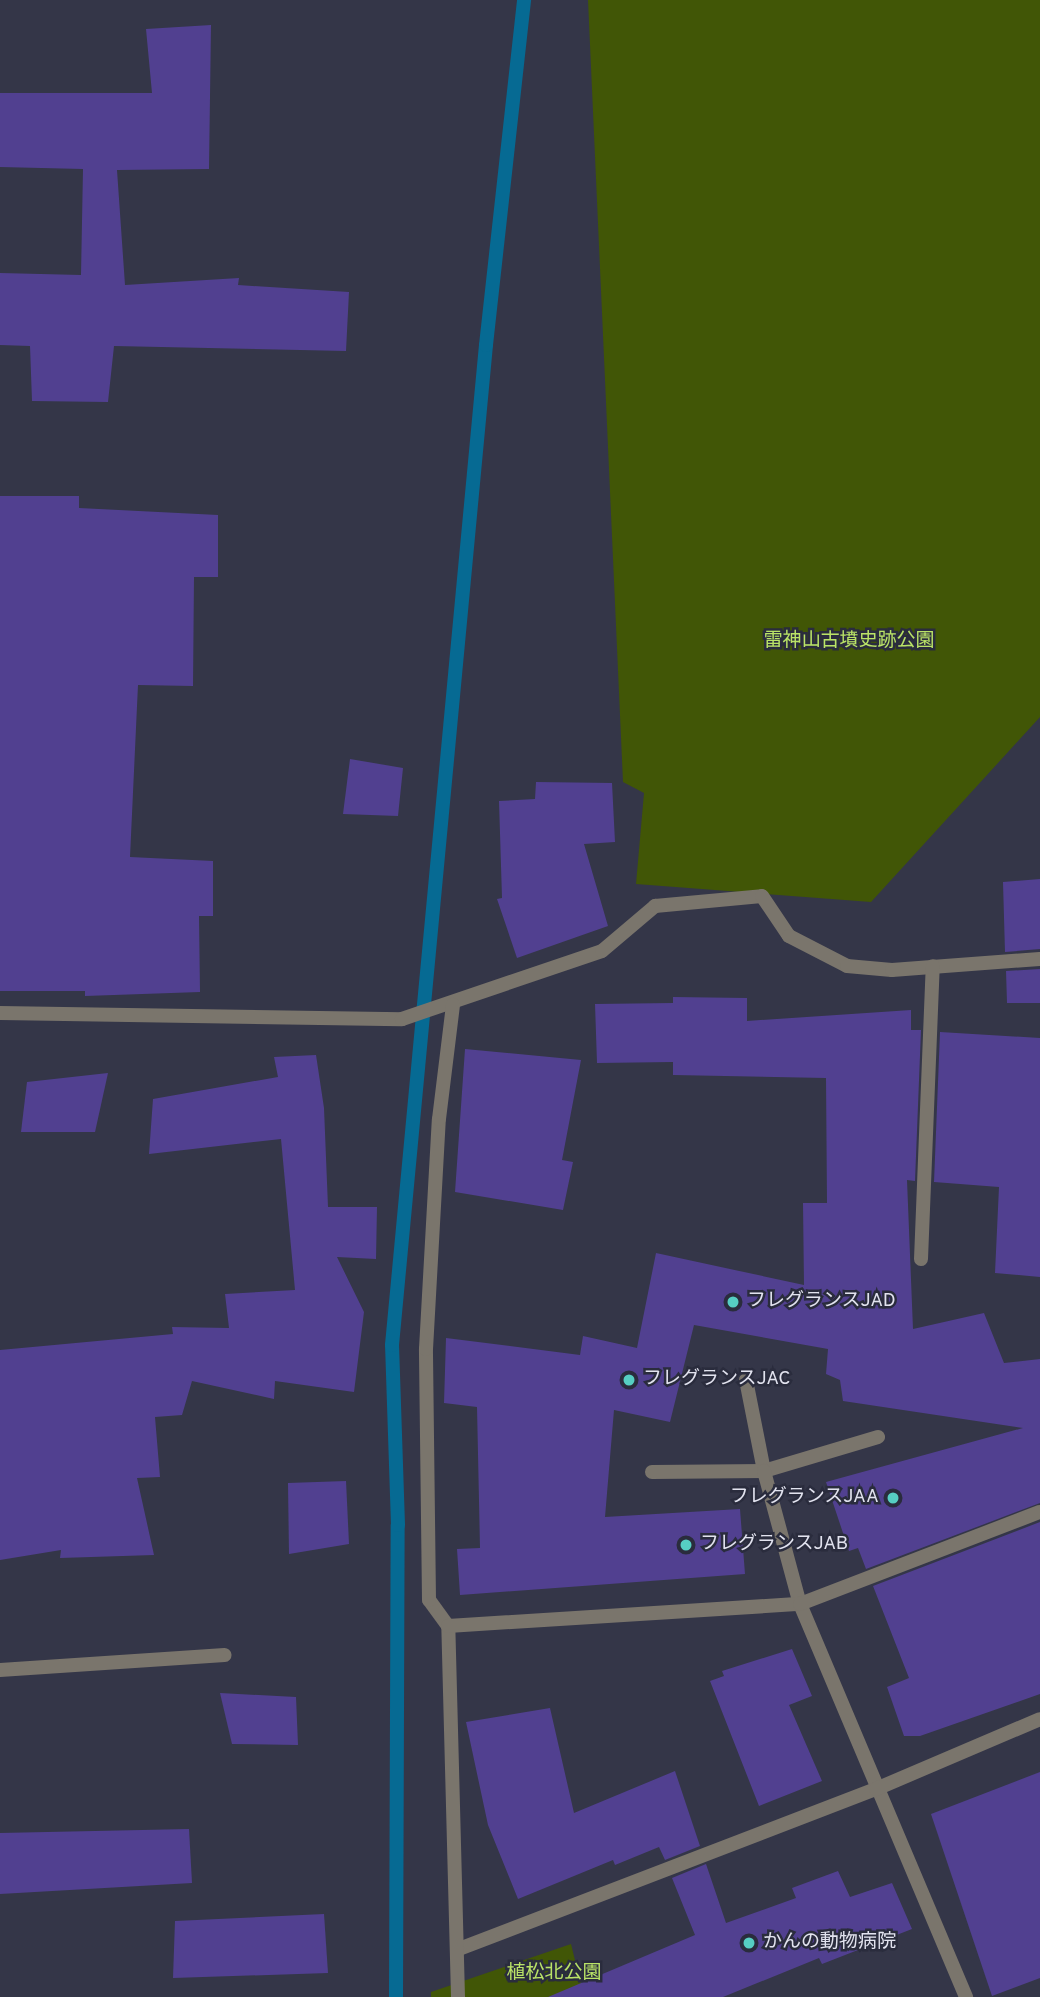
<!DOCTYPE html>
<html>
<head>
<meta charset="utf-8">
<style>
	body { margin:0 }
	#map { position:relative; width:1040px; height:1997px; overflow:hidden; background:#343648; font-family:Overpass,"Noto Sans JP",sans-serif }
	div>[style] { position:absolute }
	.green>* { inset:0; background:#415606 }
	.stream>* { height:14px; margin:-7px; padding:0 7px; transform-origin:7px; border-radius:7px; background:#066a93 }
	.building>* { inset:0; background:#514090 }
	.lane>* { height:14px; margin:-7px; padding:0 7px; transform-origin:7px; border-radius:7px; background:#7a756c }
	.street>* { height:14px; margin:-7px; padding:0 7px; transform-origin:7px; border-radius:7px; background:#7a756c }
	.dots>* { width:19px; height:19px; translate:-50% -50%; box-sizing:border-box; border:4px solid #2a2c3d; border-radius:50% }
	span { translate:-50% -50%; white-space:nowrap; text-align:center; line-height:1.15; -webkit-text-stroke:5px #2a2c3d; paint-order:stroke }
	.park-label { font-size:19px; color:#bae367 }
	.poi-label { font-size:19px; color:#e2e3ef }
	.left { translate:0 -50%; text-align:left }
	.right { translate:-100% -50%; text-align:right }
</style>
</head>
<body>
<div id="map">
	<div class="green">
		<i style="clip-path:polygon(588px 0,1040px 0,1040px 717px,871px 902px,636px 884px,644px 793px,623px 782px)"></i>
		<i style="clip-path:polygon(571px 1944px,584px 1997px,431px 1997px,431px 1992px)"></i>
	</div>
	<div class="stream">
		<i style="left:396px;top:1997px;width:472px;rotate:-89.8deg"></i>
		<i style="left:398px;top:1525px;width:180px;rotate:-91.9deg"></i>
		<i style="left:392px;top:1345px;width:1004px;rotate:-84.63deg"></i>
		<i style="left:486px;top:345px;width:347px;rotate:-83.7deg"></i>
	</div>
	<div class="building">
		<i style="clip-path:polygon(211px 25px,209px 169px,117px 170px,125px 285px,239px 278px,238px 285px,349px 292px,346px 351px,114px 346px,108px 402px,32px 401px,30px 346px,0 345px,0 273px,81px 275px,83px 169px,0 167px,0 93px,152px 93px,146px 29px)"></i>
		<i style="clip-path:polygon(0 496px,79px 496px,79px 508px,218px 515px,218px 577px,194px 577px,193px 686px,138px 685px,130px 857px,213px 861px,213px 916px,199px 916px,200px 992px,85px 996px,85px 991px,0 991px)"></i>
		<i style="clip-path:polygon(350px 759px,403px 768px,398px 816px,343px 814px)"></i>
		<i style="clip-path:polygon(536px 782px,612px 783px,615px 842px,584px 844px,608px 926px,517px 958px,497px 899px,502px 898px,499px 801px,535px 799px)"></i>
		<i style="clip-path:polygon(1040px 879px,1040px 949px,1005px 952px,1003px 882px)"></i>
		<i style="clip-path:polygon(1040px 969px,1040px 1003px,1007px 1003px,1006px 971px)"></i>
		<i style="clip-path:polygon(673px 997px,747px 998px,747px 1021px,911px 1010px,911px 1030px,921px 1030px,915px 1181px,907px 1180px,913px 1329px,984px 1313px,1004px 1363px,1040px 1359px,1040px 1503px,866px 1569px,858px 1548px,849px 1551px,826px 1482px,1023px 1428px,843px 1401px,840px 1380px,826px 1374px,828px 1349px,694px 1325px,670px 1422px,614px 1410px,605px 1517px,740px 1509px,745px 1574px,460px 1595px,457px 1549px,480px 1548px,477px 1407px,444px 1403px,446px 1338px,580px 1355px,583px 1336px,637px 1348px,656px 1253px,804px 1285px,803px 1203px,827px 1203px,826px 1078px,673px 1075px,673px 1062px,597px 1063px,595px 1004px,673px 1003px)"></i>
		<i style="clip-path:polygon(940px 1032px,1040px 1038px,1040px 1277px,995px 1273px,999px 1187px,934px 1182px)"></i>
		<i style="clip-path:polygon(465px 1049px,581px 1060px,562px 1160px,573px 1162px,563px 1210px,455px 1192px)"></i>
		<i style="clip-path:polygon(316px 1055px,324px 1108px,328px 1207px,377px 1207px,376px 1259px,337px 1257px,364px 1312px,354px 1392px,275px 1381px,274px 1399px,192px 1381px,182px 1415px,155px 1417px,160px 1477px,137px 1478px,154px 1555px,60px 1558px,61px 1550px,0 1560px,0 1350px,173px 1334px,172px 1327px,229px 1328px,225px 1294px,295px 1290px,281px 1139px,149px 1154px,153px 1099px,278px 1077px,274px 1057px)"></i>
		<i style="clip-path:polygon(108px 1073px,95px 1132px,21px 1132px,27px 1082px)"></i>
		<i style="clip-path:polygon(346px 1481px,349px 1544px,289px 1554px,288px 1483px)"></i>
		<i style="clip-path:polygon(1040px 1522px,1040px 1694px,920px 1736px,904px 1736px,887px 1687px,909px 1678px,873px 1586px)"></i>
		<i style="clip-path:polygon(792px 1649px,812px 1696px,789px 1705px,822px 1781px,759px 1806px,710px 1681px,724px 1676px,722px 1671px)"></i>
		<i style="clip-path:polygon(220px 1693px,296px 1697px,298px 1745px,232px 1744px)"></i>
		<i style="clip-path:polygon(550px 1708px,574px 1813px,675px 1771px,700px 1846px,665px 1860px,659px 1847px,615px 1865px,613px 1860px,518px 1899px,488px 1825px,466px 1722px)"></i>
		<i style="clip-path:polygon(1040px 1772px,1040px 1978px,992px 1996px,931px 1814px)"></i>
		<i style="clip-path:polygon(189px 1829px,192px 1883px,0 1894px,0 1833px)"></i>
		<i style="clip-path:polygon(706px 1864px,726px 1923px,796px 1898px,792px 1888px,838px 1871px,850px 1897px,892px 1883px,912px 1929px,822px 1964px,819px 1958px,723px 1997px,548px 1997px,695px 1935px,672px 1878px)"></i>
		<i style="clip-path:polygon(324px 1914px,328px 1973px,173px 1978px,175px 1921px)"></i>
	</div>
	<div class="lane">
		<i style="left:746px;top:1380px;width:93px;rotate:78.8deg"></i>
		<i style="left:764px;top:1471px;width:119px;rotate:-16.6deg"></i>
		<i style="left:652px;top:1472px;width:112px;rotate:-0.5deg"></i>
		<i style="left:764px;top:1471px;width:138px;rotate:74.9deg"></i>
	</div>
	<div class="street">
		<i style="left:0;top:1013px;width:402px;rotate:0.9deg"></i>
		<i style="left:402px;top:1019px;width:211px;rotate:-18.8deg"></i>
		<i style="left:602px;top:951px;width:70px;rotate:-40.3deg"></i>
		<i style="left:655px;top:906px;width:107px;rotate:-5.3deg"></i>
		<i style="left:762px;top:896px;width:48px;rotate:56deg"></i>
		<i style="left:789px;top:936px;width:65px;rotate:27.3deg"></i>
		<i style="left:847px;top:966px;width:45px;rotate:5.1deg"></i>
		<i style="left:892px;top:970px;width:148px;rotate:-4.3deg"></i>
		<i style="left:921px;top:1259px;width:293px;rotate:-87.7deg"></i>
		<i style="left:800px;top:1604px;width:427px;rotate:67.1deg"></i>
		<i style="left:448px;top:1626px;width:32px;rotate:-126deg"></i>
		<i style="left:429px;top:1600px;width:251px;rotate:-90.7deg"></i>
		<i style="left:426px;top:1349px;width:230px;rotate:-86.8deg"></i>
		<i style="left:439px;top:1119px;width:115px;rotate:-83deg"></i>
		<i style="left:0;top:1670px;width:225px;rotate:-3.8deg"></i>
		<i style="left:459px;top:1949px;width:447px;rotate:-21deg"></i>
		<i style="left:876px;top:1789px;width:178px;rotate:-23.1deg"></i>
		<i style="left:458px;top:1997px;width:371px;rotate:-91.5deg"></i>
		<i style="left:448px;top:1626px;width:353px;rotate:-3.6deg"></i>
		<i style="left:800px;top:1604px;width:257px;rotate:-21deg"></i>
	</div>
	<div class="dots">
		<i style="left:733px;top:1302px;background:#56cec3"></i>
		<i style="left:629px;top:1380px;background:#56cec3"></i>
		<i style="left:893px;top:1498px;background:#56cec3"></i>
		<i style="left:686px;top:1545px;background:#56cec3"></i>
		<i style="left:749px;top:1943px;background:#56cec3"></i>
	</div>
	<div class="park-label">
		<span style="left:849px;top:642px">雷神山古墳史跡公園</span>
		<span style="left:554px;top:1974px">植松北公園</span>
	</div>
	<div class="poi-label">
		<span class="left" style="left:747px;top:1302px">フレグランスJAD</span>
		<span class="left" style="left:643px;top:1380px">フレグランスJAC</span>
		<span class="right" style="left:879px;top:1498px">フレグランスJAA</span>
		<span class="left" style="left:700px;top:1545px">フレグランスJAB</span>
		<span class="left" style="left:763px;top:1943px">かんの動物病院</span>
	</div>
</div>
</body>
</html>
